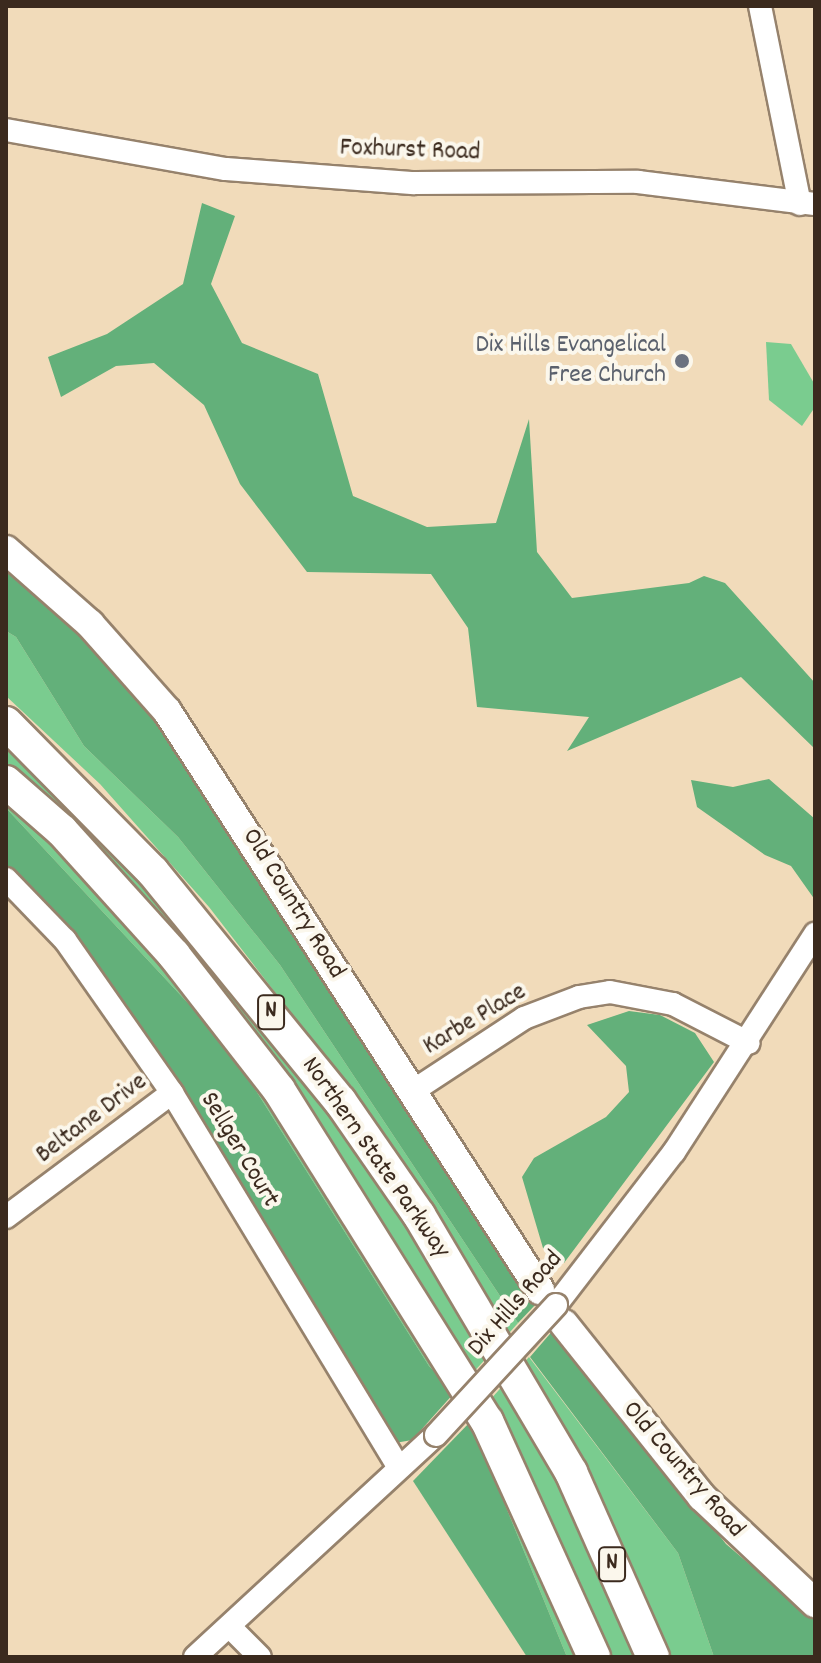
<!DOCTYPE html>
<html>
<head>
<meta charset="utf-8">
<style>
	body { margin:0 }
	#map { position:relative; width:821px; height:1663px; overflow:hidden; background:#f1dbba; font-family:Dekko,sans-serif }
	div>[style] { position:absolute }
	.green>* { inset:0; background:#7acc8f }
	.forest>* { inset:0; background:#63b07a }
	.roads { filter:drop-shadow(2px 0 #96826c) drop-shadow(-2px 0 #96826c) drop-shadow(0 2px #96826c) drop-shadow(0 -2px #96826c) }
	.minor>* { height:22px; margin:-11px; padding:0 11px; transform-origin:11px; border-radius:11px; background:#fff }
	.major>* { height:28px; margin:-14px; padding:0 14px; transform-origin:14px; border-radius:14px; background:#fff }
	.highway>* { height:32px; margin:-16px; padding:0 16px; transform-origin:16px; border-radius:16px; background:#fff }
	.bridges { filter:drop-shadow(2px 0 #96826c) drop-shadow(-2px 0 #96826c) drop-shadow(0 2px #96826c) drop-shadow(0 -2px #96826c) }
	.minor-bridge>* { height:22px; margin:-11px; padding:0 11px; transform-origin:11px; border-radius:11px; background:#fff }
	.dots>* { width:22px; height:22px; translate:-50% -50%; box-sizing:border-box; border:4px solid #fbf7ec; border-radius:50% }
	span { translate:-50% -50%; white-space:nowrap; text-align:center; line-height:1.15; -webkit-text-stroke:8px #fbf7ec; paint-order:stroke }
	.shield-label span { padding:2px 6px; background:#fbf7ec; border:2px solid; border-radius:6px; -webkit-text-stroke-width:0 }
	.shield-label { font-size:24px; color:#3b2a1e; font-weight:700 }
	.street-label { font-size:26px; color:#3b2a1e }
	.worship-label { font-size:26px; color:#5b616d }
	.right { translate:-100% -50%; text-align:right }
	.frame { position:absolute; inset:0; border:8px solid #3b2a1e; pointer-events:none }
</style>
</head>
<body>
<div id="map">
	<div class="green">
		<i style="clip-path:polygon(766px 342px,791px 344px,815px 385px,815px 407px,802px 426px,769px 400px)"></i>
		<i style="clip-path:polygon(6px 631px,16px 637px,84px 746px,178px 837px,280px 965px,518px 1323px,503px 1340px,331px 1065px,209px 907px,100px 784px,6px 696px)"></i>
		<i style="clip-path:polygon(6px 740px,142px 879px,353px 1139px,491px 1353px,470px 1376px,333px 1152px,6px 767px)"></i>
		<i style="clip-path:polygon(6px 798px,99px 888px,232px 1042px,455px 1392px,429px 1366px,228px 1046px,6px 808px)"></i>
		<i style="clip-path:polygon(529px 1357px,678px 1553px,714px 1657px,668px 1657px,522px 1365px)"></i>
		<i style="clip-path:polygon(506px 1382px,598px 1559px,639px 1657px,604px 1657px,490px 1400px)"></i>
		<i style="clip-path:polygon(471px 1421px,582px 1657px,567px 1657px)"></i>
	</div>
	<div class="forest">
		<i style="clip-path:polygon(202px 203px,235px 216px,211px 284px,242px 343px,318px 374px,353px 496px,427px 527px,496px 523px,529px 419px,537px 552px,572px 598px,689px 583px,704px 576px,725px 583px,815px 683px,815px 749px,741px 677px,567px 751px,589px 717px,477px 707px,468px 628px,431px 574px,307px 572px,240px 484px,204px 405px,154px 363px,116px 366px,61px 397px,48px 357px,107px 334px,183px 284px)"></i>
		<i style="clip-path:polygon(6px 569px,99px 651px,135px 691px,276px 899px,452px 1181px,536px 1304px,518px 1323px,280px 965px,178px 837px,84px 746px,16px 637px,6px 631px)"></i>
		<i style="clip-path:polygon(769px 779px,815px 819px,815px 900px,791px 866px,765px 855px,697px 807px,691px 780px,733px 787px)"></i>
		<i style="clip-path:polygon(6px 808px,228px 1046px,429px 1366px,455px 1392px,412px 1440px,395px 1443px,6px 867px)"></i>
		<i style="clip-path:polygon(629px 1011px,660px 1015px,695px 1033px,714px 1062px,564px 1263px,543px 1248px,522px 1177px,534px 1158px,606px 1117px,629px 1092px,626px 1066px,587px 1025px)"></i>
		<i style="clip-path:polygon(555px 1328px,726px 1544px,815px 1620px,815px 1657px,714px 1657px,678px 1553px,530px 1357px)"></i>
		<i style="clip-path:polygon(471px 1421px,567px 1657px,527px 1657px,413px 1481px)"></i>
	</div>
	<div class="roads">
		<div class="minor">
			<i style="left:760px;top:6px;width:202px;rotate:78.6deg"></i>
			<i style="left:6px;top:130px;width:223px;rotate:10.1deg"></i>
			<i style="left:226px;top:169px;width:189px;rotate:4.3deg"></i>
			<i style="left:414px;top:183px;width:224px;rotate:-0.3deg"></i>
			<i style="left:638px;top:182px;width:178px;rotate:7.1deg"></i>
			<i style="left:6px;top:879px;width:85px;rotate:46deg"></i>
			<i style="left:65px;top:940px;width:187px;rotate:55deg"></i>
			<i style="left:172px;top:1093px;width:438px;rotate:58.8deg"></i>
			<i style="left:413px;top:1091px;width:133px;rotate:-33.3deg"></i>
			<i style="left:524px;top:1018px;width:59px;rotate:-20.9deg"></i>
			<i style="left:579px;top:997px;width:31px;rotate:-9deg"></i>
			<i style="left:610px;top:992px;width:64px;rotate:10.8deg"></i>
			<i style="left:673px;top:1004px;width:85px;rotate:27.2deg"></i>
			<i style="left:6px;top:1217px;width:207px;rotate:-36.8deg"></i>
			<i style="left:556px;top:1305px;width:193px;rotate:-52.4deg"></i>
			<i style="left:674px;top:1152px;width:260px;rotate:-57.1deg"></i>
			<i style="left:230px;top:1627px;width:42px;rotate:45deg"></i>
			<i style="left:195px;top:1657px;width:328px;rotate:-42.7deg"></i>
		</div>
		<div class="major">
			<i style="left:6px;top:550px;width:112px;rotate:41.4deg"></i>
			<i style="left:90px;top:624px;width:116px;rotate:48.5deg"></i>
			<i style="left:167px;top:711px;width:689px;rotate:57.21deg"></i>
			<i style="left:564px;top:1324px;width:221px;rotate:51.4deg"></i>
			<i style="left:702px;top:1497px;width:155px;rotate:43.2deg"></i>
		</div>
		<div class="highway">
			<i style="left:6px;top:723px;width:209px;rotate:45.4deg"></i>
			<i style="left:153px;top:872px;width:296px;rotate:50.8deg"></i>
			<i style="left:340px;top:1101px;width:139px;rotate:55.3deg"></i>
			<i style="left:419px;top:1215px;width:299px;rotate:59.4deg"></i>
			<i style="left:571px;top:1472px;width:202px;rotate:66.1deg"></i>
			<i style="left:6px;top:782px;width:74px;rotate:41.2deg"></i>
			<i style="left:62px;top:831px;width:167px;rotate:47.9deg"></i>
			<i style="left:174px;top:955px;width:171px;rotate:52.1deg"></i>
			<i style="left:279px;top:1090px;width:391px;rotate:57.9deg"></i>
			<i style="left:487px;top:1421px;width:259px;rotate:65.6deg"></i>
		</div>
	</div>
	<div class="bridges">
		<div class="minor-bridge">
			<i style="left:436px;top:1435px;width:177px;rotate:-47.3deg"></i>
		</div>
	</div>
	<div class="dots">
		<i style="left:682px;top:361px;background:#6b7280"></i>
	</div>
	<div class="shield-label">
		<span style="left:271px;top:1012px">N</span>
		<span style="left:612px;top:1564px">N</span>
	</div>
	<div class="street-label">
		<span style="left:410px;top:151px;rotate:2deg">Foxhurst Road</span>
		<span style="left:293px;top:904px;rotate:58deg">Old Country Road</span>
		<span style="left:475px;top:1020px;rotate:-31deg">Karbe Place</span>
		<span style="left:92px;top:1119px;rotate:-37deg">Beltane Drive</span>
		<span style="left:239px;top:1150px;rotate:59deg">Sellger Court</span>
		<span style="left:375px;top:1158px;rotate:55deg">Northern State Parkway</span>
		<span style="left:516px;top:1304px;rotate:-49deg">Dix Hills Road</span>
		<span style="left:683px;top:1470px;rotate:49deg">Old Country Road</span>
	</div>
	<div class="worship-label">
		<span class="right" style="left:666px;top:361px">Dix Hills Evangelical<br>Free Church</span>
	</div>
	<div class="frame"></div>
</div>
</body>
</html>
